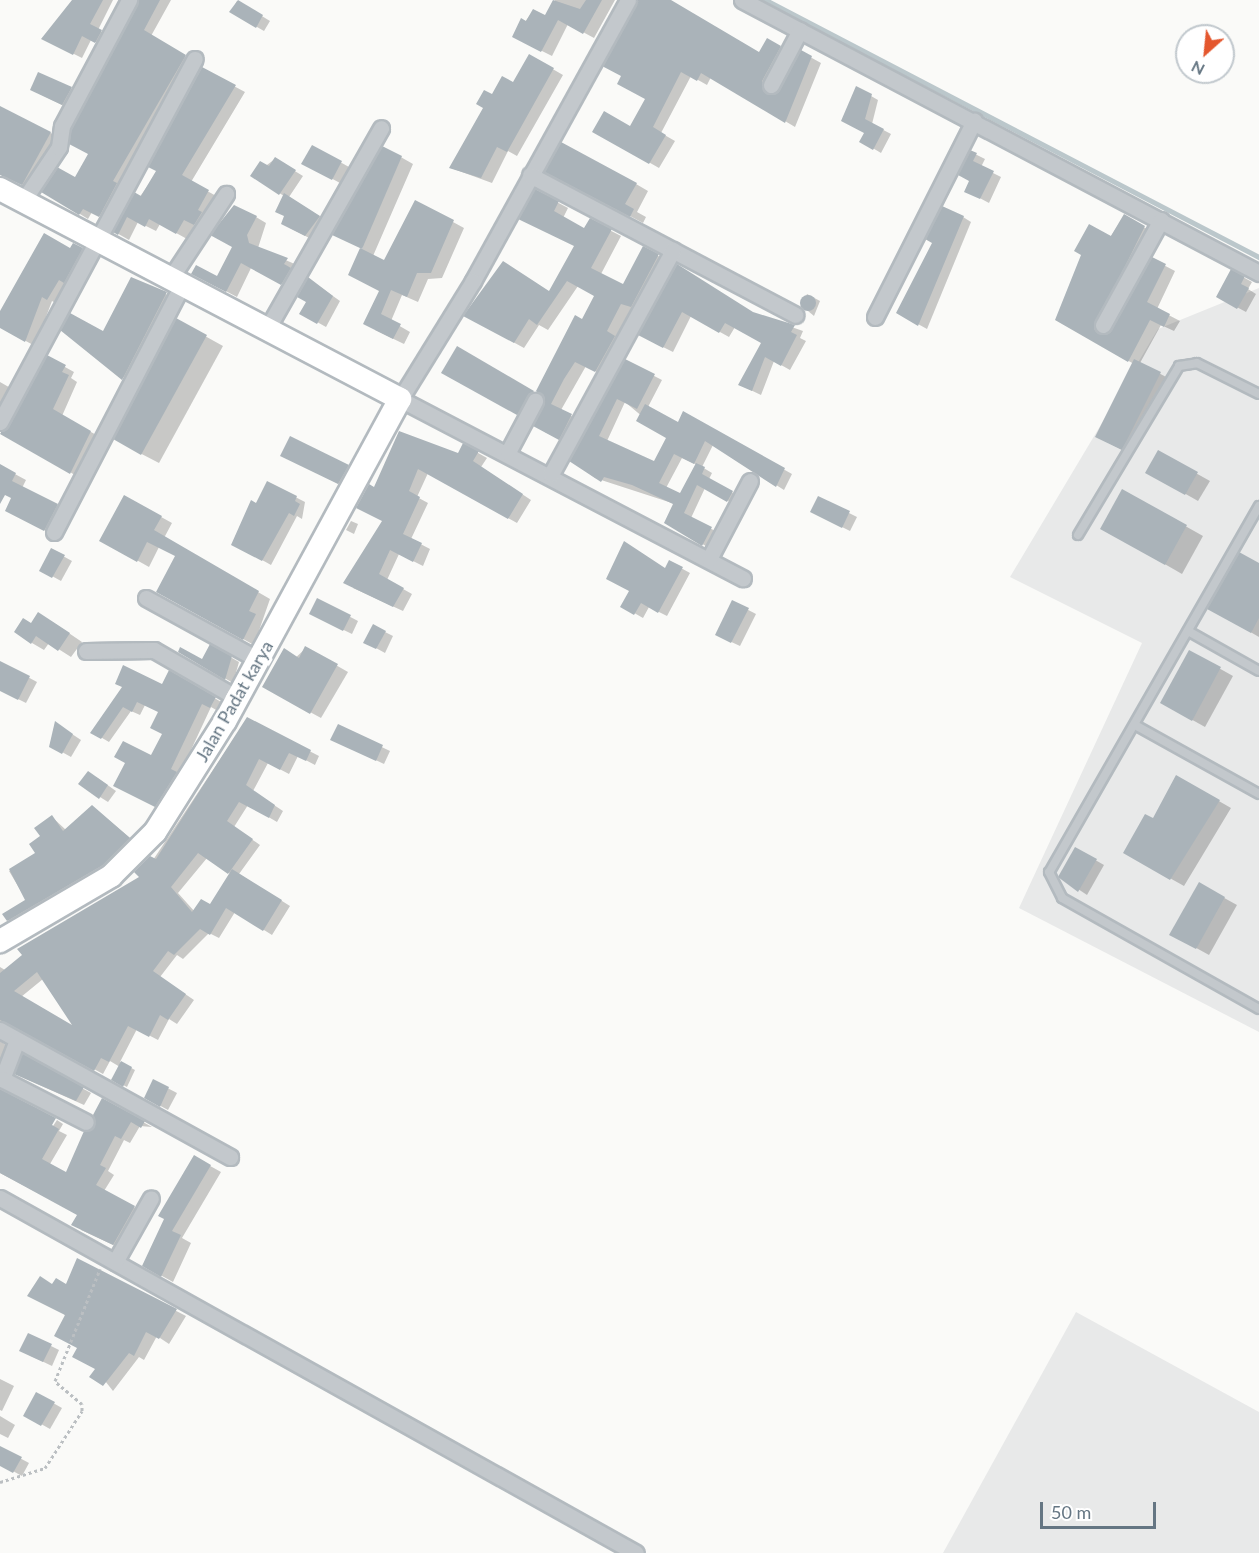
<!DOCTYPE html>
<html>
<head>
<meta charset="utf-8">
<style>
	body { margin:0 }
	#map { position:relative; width:1259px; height:1553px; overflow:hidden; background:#fafaf8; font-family:Lato,sans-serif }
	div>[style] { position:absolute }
	.built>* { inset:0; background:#e8e9e9 }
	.shadow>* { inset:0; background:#0003 }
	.stream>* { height:4.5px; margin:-2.25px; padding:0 2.25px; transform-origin:2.25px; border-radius:2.25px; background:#bbc7cb }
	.building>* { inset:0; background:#aab3b9 }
	.round { border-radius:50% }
	.path>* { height:3px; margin-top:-1.5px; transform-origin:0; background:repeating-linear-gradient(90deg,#bbbfc2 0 3px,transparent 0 6px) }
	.roads { filter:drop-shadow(2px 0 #b3babf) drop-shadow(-2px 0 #b3babf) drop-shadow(0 2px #b3babf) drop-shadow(0 -2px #b3babf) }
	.lane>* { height:8px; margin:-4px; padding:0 4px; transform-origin:4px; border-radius:4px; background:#c3c8cc }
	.street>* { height:15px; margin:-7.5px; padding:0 7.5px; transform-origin:7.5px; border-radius:7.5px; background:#c3c8cc }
	.secondary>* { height:22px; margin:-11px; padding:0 11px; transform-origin:11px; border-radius:11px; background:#fff }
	span { translate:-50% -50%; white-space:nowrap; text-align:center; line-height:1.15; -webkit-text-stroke:6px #fff; paint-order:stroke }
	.street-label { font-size:18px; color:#657683 }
	.north { position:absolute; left:1175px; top:24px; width:60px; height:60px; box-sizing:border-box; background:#fff; border:2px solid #c1c8cd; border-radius:50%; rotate:207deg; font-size:16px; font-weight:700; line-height:24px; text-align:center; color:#657683 }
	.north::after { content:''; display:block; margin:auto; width:21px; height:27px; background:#e4572e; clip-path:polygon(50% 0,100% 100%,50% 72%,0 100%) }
	.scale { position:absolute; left:1040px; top:1502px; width:116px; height:27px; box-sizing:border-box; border:3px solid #657683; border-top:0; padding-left:8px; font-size:18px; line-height:21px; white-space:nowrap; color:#657683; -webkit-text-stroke:4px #fff; paint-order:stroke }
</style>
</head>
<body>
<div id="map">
	<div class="built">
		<i style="clip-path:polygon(1259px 288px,1259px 1032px,1019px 908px,1142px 643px,1010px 577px,1158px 329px)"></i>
		<i style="clip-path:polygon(1076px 1312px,1259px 1412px,1259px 1553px,943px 1553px)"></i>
	</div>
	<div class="shadow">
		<i style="clip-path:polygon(74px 0,113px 0,98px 30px,110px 36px,104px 46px,91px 40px,82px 58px,52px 43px)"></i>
		<i style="clip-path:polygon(140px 0,171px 0,151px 36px,193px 62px,108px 220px,92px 212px,88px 219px,43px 191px,76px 179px,90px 154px)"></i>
		<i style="clip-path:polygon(555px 0,615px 0,594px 38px,568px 24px,552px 56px,514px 37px,533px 11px,545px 17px)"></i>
		<i style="clip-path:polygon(637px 0,669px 0,759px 54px,767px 40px,789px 52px,771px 87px,773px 93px,780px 91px,801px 52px,821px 63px,795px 127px,711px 77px,707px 85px,691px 76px,661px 133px,675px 141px,659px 168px,594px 131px,630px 128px,647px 98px,623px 76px)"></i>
		<i style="clip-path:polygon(237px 1px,270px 21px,264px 31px,231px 12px)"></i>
		<i style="clip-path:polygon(530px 56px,563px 75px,517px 156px,508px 151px,492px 183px,451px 168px,493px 97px,514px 84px)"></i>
		<i style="clip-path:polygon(202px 69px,245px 92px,191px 182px,218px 197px,205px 229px,195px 224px,187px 239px,160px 224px,156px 231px,138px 222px,129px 240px,115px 232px,158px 171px)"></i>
		<i style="clip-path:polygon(857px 88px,878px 100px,872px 124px,891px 134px,881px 153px,861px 141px,866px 132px)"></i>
		<i style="clip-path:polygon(71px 89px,79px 93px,70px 109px,40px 94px)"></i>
		<i style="clip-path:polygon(0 107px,62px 139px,33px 190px,0 174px)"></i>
		<i style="clip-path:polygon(313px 147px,349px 167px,340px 183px,303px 163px)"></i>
		<i style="clip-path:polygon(383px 147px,413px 164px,373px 256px,385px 262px,453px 222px,464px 228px,442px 278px,428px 279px,418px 302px,402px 295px,391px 321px,410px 332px,404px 344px,375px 330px,381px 291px,350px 274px,362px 249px)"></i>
		<i style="clip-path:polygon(971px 152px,985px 159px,981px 167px,1001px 177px,989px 203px,974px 195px)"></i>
		<i style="clip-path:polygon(275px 159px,303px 176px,289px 197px,327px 221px,313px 240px,290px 228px,284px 196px,252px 176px)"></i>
		<i style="clip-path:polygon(559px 178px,636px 184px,648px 191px,637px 212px,646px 217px,643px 223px)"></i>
		<i style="clip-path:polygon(536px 191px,568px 208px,563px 218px,585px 230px,590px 220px,621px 236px,601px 274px,623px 286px,644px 248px,669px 262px,642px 311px,632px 309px,616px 338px,624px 343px,606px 377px,586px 366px,561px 410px,582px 422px,569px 444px,545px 432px,544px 398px,528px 420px,443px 372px,458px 348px,542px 398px,596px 296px,578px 286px,548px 330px,539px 325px,524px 348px,475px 321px,550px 292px,575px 246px)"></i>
		<i style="clip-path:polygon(1124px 216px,1154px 233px,1104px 326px,1105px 336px,1152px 259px,1175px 271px,1157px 309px,1180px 321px,1174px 331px,1161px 325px,1140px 363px,1168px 378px,1130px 454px,1105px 441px,1134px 364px,1056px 320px)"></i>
		<i style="clip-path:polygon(256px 217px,266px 223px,258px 248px,297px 265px,292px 289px,251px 268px,237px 297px,203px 279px,218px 278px)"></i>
		<i style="clip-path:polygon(963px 217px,971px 222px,927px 329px,898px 313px)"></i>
		<i style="clip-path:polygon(74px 245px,91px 254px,57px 304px,52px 301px,35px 346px,0 327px,0 314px)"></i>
		<i style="clip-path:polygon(677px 266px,754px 314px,803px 331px,800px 338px,806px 341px,790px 370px,774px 361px,761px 395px,740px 385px,763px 343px,735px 327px,729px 337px,691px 316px,673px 352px,649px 340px)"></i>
		<i style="clip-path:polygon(1232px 271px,1252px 282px,1248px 289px,1256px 294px,1246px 312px,1218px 297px)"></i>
		<i style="clip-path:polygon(132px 279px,176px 299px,132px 384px,62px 330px,103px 333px)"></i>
		<i style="clip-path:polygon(316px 284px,340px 301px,326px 327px,301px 313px)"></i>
		<i style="clip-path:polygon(807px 294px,820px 301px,814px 316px,802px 306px)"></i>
		<i style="clip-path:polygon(176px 320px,223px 346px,159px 463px,132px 449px)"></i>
		<i style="clip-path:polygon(47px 357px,74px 372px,71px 378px,77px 382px,62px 416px,100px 437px,80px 478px,0 431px,0 382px,21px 394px,16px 409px)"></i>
		<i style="clip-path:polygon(evenodd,625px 361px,662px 380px,648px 407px,678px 424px,683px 413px,792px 474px,784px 490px,713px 445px,702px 467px,712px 473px,709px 479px,740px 497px,736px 505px,705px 488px,691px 518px,719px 533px,711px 549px,666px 523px,675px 504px,595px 478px,571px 460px,625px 361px,625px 402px,668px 438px,655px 463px,607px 441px,625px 402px,625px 361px,682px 458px,697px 465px,681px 495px,666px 488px,682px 458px)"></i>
		<i style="clip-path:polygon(400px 433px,458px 455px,464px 445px,487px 458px,481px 467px,531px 500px,517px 523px,428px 473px,417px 497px,428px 503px,411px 539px,430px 549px,423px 566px,399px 554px,387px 580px,412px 594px,403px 611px,353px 588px,383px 521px,375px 489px)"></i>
		<i style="clip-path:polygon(1158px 452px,1210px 481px,1198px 501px,1147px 472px)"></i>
		<i style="clip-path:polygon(295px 462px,348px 467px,360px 474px,351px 490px)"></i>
		<i style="clip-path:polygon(0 466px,26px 480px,22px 488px,67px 511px,55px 536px,18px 516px,13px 498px,0 491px)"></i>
		<i style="clip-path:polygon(268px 483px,305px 502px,302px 519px,297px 516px,271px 565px,233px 544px)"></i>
		<i style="clip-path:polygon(1123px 491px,1203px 536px,1182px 574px,1102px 528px)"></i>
		<i style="clip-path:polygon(125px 497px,172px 523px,164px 538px,270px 599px,254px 645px,158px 592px,177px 556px,159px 547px,149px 567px,101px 540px)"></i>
		<i style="clip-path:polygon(849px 513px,857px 517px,850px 531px,820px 516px)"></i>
		<i style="clip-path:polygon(351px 521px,358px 524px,354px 534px,346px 530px)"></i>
		<i style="clip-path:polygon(625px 543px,666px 570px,670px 562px,690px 573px,667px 616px,649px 607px,643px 618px,622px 606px,630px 591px)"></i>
		<i style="clip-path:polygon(52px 550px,72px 561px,61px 581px,41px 570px)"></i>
		<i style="clip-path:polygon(1259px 565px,1259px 637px,1209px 608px)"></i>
		<i style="clip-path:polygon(318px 600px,358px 621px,352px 634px,319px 618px)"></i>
		<i style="clip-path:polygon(733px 602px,756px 614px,740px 646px,725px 639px)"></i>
		<i style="clip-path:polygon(51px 621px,82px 642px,71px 657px,49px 643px,44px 650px,32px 643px,32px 624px)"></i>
		<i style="clip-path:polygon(385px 632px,393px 636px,385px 653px,365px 642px)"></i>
		<i style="clip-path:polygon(211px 646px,239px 662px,233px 683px,180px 652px,203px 661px)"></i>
		<i style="clip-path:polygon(306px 648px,348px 672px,321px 718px,264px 687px)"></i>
		<i style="clip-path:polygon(1190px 652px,1233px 676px,1205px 727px,1162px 703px)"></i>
		<i style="clip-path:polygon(0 662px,37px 682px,26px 703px,0 690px)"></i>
		<i style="clip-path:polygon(169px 672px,223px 703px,218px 711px,211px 707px,163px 810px,123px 790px,152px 758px,164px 734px,160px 712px,145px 705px,140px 715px,131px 711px,109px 742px,92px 732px,124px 688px,162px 686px)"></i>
		<i style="clip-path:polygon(evenodd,247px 719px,319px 756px,315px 765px,298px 756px,289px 774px,268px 763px,253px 791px,283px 811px,277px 822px,248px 805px,234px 827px,260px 845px,239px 874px,290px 906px,272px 935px,235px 912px,219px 938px,209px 933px,183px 959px,177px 955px,160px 977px,194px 1000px,177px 1024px,169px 1019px,158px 1040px,137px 1029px,120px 1062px,135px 1070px,127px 1087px,113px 1080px,120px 1067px,110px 1061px,103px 1074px,14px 1025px,0 1030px,0 967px,5px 970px,141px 878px,247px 719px,207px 858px,231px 874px,210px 906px,195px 912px,178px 893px,207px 858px,247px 719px,43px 979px,76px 1029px,21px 997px,43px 979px)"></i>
		<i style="clip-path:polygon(338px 726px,390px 751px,384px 764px,340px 743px)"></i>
		<i style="clip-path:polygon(63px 728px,81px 740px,71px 757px,51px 746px)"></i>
		<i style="clip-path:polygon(96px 777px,116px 791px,108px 802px,100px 797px)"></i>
		<i style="clip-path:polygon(1177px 777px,1231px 808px,1184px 886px,1125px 853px,1153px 820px)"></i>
		<i style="clip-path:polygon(93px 807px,136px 843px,110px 869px,15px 925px,8px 920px,27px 901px,9px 871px,37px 854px,52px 817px,66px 830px)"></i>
		<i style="clip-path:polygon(1076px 849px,1104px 865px,1087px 895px,1060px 877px)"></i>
		<i style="clip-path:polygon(1199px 884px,1237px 905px,1209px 955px,1171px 934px)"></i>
		<i style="clip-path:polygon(0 1041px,13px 1050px,2px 1091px,49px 1132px,57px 1120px,63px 1124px,59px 1131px,67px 1135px,50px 1164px,67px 1174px,97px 1127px,103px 1100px,152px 1127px,140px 1126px,130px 1143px,124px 1140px,108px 1171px,114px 1175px,104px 1191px,143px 1212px,122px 1249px,81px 1230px,78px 1214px,0 1173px)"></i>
		<i style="clip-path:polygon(23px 1056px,91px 1093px,84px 1105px,24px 1078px)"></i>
		<i style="clip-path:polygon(154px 1081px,177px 1093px,168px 1110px,146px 1098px)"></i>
		<i style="clip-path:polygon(194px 1157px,221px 1172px,182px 1238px,191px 1243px,173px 1282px,144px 1266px)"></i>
		<i style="clip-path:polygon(77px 1260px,186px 1316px,169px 1344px,157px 1336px,144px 1360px,139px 1357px,113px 1391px,79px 1348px,52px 1286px,67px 1285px)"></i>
		<i style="clip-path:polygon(51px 1346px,59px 1350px,52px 1366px,29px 1355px)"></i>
		<i style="clip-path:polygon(0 1379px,14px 1386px,2px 1411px,0 1410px)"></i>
		<i style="clip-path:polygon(37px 1394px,62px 1408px,50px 1429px,25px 1415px)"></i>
		<i style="clip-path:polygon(0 1416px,15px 1425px,8px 1438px,0 1434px)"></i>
		<i style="clip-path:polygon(3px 1449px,29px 1463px,22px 1476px,0 1464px)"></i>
	</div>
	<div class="stream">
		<i style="left:766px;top:0;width:556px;rotate:27.53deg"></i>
	</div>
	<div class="building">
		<i style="clip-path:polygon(72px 0,103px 0,90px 24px,102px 30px,95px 43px,82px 36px,73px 55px,41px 39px)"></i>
		<i style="clip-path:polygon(139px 0,160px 0,144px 30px,186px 55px,113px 181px,117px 183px,99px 217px,83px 209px,79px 215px,41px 192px,57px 167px,75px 177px,88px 154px,69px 144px,71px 129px)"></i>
		<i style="clip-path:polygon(238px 0,263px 15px,256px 28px,229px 12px)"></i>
		<i style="clip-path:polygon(553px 0,580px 9px,586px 0,602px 0,583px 34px,558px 20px,541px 52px,512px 37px,521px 18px,526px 21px,533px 9px,545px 15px)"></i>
		<i style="clip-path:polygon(638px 0,671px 0,759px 52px,767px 38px,781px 46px,762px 81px,767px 94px,779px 90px,801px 50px,812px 56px,785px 123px,701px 73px,697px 81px,681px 72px,653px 127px,666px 135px,649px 164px,592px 132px,604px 111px,630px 126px,645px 99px,617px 84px,621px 76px,602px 66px)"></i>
		<i style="clip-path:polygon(529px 54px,554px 68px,507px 152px,497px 147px,481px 178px,449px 168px,483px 108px,476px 104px,484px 90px,492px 94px,502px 76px,513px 82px)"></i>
		<i style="clip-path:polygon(202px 67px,236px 85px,182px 175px,209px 190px,198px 210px,202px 212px,194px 225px,184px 220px,176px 234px,149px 219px,145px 227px,127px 217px,118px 235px,113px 232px,134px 192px,141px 196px,156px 171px,148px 167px)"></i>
		<i style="clip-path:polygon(38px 72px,72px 87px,62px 105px,30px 90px)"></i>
		<i style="clip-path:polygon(856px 86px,872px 94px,865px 119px,884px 129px,873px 150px,859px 142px,864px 133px,841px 121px)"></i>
		<i style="clip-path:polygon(0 106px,51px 132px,22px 185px,0 175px)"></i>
		<i style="clip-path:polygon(561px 142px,637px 183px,625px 204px,634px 209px,630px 217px,544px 172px)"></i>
		<i style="clip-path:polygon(312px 145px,342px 161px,332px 180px,301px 164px)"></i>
		<i style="clip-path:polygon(382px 146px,402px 156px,362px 249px,332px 235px)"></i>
		<i style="clip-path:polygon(970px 150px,977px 153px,973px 161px,994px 171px,980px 199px,964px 192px,969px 181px,958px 175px)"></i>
		<i style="clip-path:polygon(275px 157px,296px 170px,279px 195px,250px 176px,260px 161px,269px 166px)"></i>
		<i style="clip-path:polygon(535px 189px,559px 201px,554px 211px,584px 228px,590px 218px,612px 229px,591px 268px,623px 284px,643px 246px,659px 254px,631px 307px,621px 304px,607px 331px,615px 336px,595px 372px,575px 362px,564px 379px,551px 404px,572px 414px,559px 440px,533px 426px,545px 401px,536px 391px,575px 315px,582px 319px,594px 296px,567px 281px,537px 325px,529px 319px,514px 343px,463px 316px,503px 261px,549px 291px,574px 246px,518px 219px)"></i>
		<i style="clip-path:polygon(284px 193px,320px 216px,305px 236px,281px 224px,284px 216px,275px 212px)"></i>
		<i style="clip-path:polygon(415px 200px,454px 220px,431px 273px,417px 273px,407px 297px,391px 290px,381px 314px,401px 324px,393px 339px,363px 324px,379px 291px,348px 275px,360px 248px,384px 260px)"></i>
		<i style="clip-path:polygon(234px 205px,257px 216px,247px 235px,249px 243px,288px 258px,284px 264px,291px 268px,281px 285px,241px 263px,226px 292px,191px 274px,196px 265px,217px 276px,232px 247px,210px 235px)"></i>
		<i style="clip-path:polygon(942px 206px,964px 216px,918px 326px,896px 313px,932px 243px,925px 239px)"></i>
		<i style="clip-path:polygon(1124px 214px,1145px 226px,1094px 329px,1103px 335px,1111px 330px,1152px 257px,1166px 264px,1147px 302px,1170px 314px,1164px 327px,1150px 320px,1128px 362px,1055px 320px,1081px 255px,1074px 251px,1089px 224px,1111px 236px)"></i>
		<i style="clip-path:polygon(44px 233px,70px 248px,73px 243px,83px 248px,64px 283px,59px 280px,47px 300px,42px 297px,25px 342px,0 328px,0 311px)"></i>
		<i style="clip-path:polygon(677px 264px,753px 312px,795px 325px,791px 332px,797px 335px,781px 366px,765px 357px,752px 391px,738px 385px,761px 343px,725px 323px,719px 333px,682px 312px,663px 348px,638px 335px)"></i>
		<i style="clip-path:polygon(1231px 269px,1245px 276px,1241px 284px,1249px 288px,1237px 309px,1216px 297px)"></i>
		<i style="clip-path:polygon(131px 277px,167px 292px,122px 380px,60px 330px,70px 313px,103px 331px)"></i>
		<i style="clip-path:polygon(308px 277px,333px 296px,317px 324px,299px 314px,306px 302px,297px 297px)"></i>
		<i class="round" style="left:800px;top:295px;width:16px;height:16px"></i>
		<i style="clip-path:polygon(176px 318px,207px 335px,141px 455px,113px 439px)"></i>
		<i style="clip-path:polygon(457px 346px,534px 391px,517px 415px,441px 373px)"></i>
		<i style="clip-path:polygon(47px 355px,66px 365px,62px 372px,69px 375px,53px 409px,91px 431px,70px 474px,0 434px)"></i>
		<i style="clip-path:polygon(625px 359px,655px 374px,637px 409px,617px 399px,599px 436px,654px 461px,666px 438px,636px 421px,645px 404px,678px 422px,683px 411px,785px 468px,776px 487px,705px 441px,694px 464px,674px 454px,659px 483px,680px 493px,696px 463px,705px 467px,702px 474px,733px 491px,727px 502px,697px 485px,684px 513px,712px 527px,702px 546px,664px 523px,673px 504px,632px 485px,604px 477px,601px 482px,569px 461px)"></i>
		<i style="clip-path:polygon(1134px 359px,1161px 372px,1122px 450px,1095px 437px)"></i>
		<i style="clip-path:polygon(399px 431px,458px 453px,463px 443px,479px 451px,473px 461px,523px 494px,508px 519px,418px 469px,409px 491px,420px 497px,403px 534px,422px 543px,413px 562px,390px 550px,379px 574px,404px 588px,393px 607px,343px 583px,382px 521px,356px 508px,369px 484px,374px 487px)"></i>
		<i style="clip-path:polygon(290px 436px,349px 465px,338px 484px,280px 456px)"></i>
		<i style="clip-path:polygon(1158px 450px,1198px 472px,1185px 495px,1145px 473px)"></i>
		<i style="clip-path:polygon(0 464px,16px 473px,12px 481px,58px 504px,44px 531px,5px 511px,11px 498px,5px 495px,0 504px)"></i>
		<i style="clip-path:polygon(267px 481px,297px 496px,295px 501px,300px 504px,294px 516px,289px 513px,262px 561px,231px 545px,251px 500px,256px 503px)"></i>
		<i style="clip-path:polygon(1122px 489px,1187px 525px,1165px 565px,1100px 529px)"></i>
		<i style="clip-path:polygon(124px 495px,162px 516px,154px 530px,259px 591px,249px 611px,256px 614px,243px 640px,156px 592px,175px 556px,147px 542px,137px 562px,99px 541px)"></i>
		<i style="clip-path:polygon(818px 496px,850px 511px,842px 528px,810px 512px)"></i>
		<i style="clip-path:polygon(624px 541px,665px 568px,669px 560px,683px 567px,658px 613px,641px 603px,634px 615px,620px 607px,629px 591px,606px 579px)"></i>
		<i style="clip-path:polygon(51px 548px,65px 555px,52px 578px,39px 571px)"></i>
		<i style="clip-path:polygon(1239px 552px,1259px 563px,1259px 618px,1251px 633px,1207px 609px)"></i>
		<i style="clip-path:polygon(317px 598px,351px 615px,343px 631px,309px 614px)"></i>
		<i style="clip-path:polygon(732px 600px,749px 608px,731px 643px,715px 635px)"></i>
		<i style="clip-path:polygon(38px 612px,70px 633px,58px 651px,36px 636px,31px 644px,14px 632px,23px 618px,31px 623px)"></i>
		<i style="clip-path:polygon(373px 624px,386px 631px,376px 649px,363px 643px)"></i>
		<i style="clip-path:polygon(210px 644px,232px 656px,225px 680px,178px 652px,180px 647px,202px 659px)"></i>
		<i style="clip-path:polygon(305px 646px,338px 664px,310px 714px,262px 687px,284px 648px,299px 658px)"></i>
		<i style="clip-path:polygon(1189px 650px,1221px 667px,1192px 721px,1160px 703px)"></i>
		<i style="clip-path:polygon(0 661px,30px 676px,18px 700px,0 691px)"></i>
		<i style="clip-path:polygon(123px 665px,162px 684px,169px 670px,216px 697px,210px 708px,202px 704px,171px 769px,177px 772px,155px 807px,113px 786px,125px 763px,114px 757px,123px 741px,151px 755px,162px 734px,150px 728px,158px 712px,137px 702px,132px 712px,123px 707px,101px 739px,90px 733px,122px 687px,115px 684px)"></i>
		<i style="clip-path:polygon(evenodd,247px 717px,311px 750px,306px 761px,289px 753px,280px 770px,259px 759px,246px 785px,275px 805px,269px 818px,239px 802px,227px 821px,253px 839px,228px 874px,198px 853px,171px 887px,192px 912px,201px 899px,210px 904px,232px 869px,282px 900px,263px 931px,226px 908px,210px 935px,200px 929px,174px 955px,168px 951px,153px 971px,186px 994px,168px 1020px,160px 1015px,149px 1037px,128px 1026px,109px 1062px,101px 1058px,94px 1071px,0 1020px,0 973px,22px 955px,17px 949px,139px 877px,134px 872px,150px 856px,156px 859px,247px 717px,37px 972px,72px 1025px,14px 991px,37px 972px)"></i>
		<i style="clip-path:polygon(55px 721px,73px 734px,62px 754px,49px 747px)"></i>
		<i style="clip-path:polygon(338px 724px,383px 745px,376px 761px,330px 740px)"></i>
		<i style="clip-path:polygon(88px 771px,108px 785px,99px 799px,78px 784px)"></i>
		<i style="clip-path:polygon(1176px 775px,1220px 800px,1170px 880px,1123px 853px,1145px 814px,1153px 818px)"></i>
		<i style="clip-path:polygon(92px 805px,130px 838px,103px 865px,7px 921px,2px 914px,25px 900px,9px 869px,35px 853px,29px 844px,40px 836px,34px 828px,52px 815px,63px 831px)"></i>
		<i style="clip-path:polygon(1075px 847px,1097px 859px,1078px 892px,1058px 877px)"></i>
		<i style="clip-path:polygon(1199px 882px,1225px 897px,1196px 949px,1169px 935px)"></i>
		<i style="clip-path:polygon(22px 1053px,84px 1087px,76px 1101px,14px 1074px)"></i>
		<i style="clip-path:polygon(121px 1061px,132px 1067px,123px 1087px,111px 1080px)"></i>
		<i style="clip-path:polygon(153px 1079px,169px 1087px,160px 1107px,144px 1098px)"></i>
		<i style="clip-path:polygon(0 1089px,56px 1118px,52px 1125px,59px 1129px,42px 1159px,66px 1172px,84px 1131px,95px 1126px,93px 1115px,102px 1098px,145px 1121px,141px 1128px,131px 1122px,121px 1139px,115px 1136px,100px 1165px,106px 1168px,96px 1185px,135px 1206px,113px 1245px,71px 1225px,77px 1215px,0 1173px)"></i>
		<i style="clip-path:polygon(194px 1155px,211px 1165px,172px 1231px,181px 1235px,161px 1277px,142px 1266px,164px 1219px,158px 1216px)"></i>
		<i style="clip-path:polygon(77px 1258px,177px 1309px,159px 1339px,146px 1332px,134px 1356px,129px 1353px,103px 1386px,89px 1377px,95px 1369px,72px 1357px,77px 1348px,54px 1336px,65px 1315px,27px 1296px,40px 1276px,52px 1284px,56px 1278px,66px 1284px)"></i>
		<i style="clip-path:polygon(28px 1333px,52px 1344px,43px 1362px,19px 1351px)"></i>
		<i style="clip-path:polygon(36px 1392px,55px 1402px,41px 1426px,23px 1416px)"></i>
		<i style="clip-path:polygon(0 1446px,22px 1457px,13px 1473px,0 1466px)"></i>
	</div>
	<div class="path">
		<i style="left:0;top:1482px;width:47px;rotate:-17.3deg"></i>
		<i style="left:45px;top:1468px;width:68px;rotate:-57deg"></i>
		<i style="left:82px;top:1411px;width:7px;rotate:-90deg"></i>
		<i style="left:82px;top:1404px;width:35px;rotate:-140deg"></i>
		<i style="left:55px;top:1381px;width:121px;rotate:-68.1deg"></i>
	</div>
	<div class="roads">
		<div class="lane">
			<i style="left:1259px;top:506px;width:422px;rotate:119.8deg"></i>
			<i style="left:1049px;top:872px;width:29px;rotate:63deg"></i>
			<i style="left:1062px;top:898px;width:226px;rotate:29.4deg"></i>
			<i style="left:1078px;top:535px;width:197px;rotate:-59.1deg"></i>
			<i style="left:1179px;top:366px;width:18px;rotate:-9deg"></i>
			<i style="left:1197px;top:363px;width:69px;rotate:26.6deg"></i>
			<i style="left:1188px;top:631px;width:81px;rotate:29.4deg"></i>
			<i style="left:1135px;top:725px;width:142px;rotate:29.1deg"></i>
		</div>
		<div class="street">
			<i style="left:628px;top:0;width:321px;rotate:118.9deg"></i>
			<i style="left:473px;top:281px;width:139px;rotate:121.7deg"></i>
			<i style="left:400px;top:399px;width:387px;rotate:27.6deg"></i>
			<i style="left:742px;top:0;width:585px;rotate:27.84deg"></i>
			<i style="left:771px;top:85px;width:62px;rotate:-62.2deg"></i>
			<i style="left:530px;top:175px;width:300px;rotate:27.8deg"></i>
			<i style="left:23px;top:201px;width:65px;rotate:-56.3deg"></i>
			<i style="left:59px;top:147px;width:21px;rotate:-82deg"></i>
			<i style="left:62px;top:126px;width:143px;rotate:-62deg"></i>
			<i style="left:170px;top:279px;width:102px;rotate:-56.6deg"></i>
			<i style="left:875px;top:317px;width:220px;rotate:-63.2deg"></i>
			<i style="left:1103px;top:325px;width:120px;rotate:-61.1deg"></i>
			<i style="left:267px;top:329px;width:231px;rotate:-60.4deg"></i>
			<i style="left:0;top:422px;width:412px;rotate:-61.8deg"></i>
			<i style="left:508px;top:452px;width:58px;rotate:-62.1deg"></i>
			<i style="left:551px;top:474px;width:255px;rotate:-61.4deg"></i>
			<i style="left:54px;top:532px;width:278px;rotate:-62.6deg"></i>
			<i style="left:709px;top:559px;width:88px;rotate:-62.3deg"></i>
			<i style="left:146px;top:598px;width:129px;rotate:28.8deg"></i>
			<i style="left:86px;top:651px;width:68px;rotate:-0.8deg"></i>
			<i style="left:154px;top:650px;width:96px;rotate:30deg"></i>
			<i style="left:0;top:1030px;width:263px;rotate:28.9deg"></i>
			<i style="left:17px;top:1040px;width:42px;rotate:111deg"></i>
			<i style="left:2px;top:1079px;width:94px;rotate:27.1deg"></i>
			<i style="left:0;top:1198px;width:728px;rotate:29.17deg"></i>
			<i style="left:115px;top:1262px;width:73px;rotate:-60.6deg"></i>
		</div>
		<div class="secondary">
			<i style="left:0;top:189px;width:452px;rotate:27.7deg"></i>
			<i style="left:400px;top:399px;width:366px;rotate:118.5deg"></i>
			<i style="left:225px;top:721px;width:131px;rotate:122.2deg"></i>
			<i style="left:155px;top:832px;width:62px;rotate:135deg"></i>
			<i style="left:111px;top:876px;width:129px;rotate:149.6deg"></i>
		</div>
	</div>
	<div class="street-label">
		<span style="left:234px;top:701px;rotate:-60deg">Jalan Padat karya</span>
	</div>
	<div class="north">N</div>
	<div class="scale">50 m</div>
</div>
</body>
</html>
